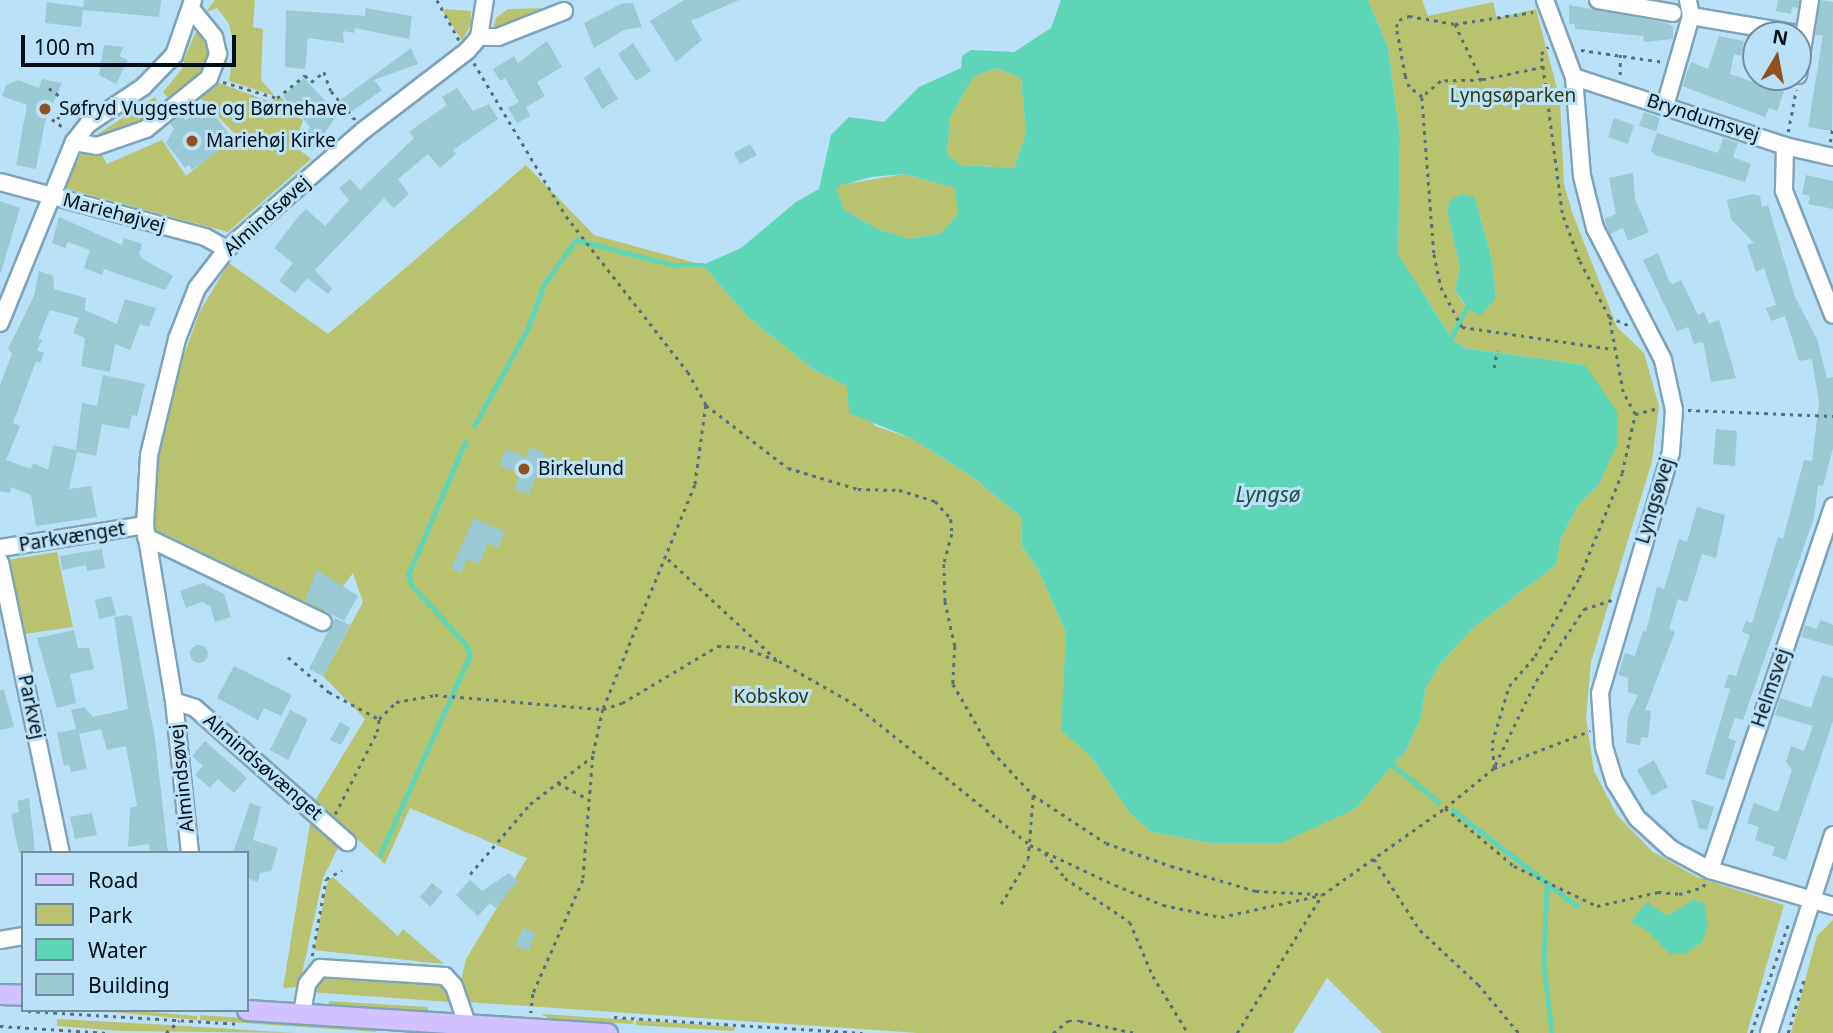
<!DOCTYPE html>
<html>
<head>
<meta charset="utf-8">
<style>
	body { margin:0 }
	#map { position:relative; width:1833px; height:1033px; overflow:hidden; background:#bbe1f8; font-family:"Noto Sans",sans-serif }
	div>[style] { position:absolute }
	.green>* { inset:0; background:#b8c26f }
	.water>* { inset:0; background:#5fd5b8 }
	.stream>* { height:4.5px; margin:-2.25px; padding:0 2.25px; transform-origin:2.25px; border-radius:2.25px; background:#5fd5b8 }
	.building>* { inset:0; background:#9ac8d3 }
	.round { border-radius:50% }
	.path>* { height:2.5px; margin-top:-1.25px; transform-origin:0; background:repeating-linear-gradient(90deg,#576f7d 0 3.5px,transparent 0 8.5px) }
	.roads { filter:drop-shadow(2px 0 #7fa3b9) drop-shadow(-2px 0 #7fa3b9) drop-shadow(0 2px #7fa3b9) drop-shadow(0 -2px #7fa3b9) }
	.minor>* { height:16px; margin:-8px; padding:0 8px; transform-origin:8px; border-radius:8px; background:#fff }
	.major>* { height:19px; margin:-9.5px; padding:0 9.5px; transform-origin:9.5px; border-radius:9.5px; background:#d1c1fe }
	.dots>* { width:19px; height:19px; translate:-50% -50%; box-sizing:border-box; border:4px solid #bbe1f8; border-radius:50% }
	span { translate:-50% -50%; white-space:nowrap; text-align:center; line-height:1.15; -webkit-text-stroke:6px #bbe1f8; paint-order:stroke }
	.park-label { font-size:19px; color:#353912 }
	.poi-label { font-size:19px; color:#020e15 }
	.left { translate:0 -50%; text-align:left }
	.street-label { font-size:19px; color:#020e15 }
	.water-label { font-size:21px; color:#1e5044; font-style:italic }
	.legend { position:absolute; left:21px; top:851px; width:228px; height:161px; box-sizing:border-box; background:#bbe1f8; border:2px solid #718d9d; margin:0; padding:9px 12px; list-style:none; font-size:21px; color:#020e15 }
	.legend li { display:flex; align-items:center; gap:14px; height:35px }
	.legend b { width:35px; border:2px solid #718d9d }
	.north { position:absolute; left:1742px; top:21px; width:70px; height:70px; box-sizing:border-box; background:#bbe1f8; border:2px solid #718d9d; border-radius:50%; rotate:10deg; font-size:19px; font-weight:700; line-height:28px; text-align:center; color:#020e15 }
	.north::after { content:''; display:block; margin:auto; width:24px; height:32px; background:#91501d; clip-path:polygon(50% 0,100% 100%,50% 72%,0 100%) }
	.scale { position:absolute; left:21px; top:35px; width:215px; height:32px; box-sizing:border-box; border:4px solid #020e15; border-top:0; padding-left:9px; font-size:21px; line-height:24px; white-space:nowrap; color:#020e15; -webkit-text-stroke:5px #bbe1f8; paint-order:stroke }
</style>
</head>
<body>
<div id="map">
	<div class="green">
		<i style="clip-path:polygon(215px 0,255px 0,253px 27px,263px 29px,261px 80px,275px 96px,229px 81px,234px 45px,229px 24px,217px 8px,206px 12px)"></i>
		<i style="clip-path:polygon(evenodd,1368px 0,1422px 0,1428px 16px,1493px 2px,1497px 18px,1536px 9px,1560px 100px,1564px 184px,1572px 212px,1617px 327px,1644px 353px,1659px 406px,1652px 461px,1591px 662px,1586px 718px,1594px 771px,1617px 815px,1653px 852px,1697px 877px,1784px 905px,1747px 1033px,1382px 1033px,1327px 978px,1293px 1033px,918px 1033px,468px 1002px,461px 981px,466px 959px,527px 858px,410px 808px,385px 864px,315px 801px,365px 719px,323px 676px,363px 602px,353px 573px,324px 611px,152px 528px,160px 444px,179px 369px,200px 311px,229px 263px,328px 334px,526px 165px,594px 235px,703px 265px,748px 317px,814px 370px,847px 386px,875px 426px,913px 439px,975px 479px,1021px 517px,1022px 546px,1039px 571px,1066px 633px,1062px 730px,1092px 758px,1130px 813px,1151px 832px,1211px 843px,1355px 809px,1406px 750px,1421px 717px,1426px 687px,1441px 663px,1472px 629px,1556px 565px,1561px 538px,1579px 504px,1599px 484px,1585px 365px,1465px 348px,1453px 340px,1398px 254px,1400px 137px,1388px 47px,1368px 0,1475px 197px,1492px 260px,1496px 298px,1468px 310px,1455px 290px,1460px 267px,1447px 211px,1475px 197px)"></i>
		<i style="clip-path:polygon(553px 8px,493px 29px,496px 18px,508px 9px)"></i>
		<i style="clip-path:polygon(445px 9px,471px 11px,471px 25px,462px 40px,443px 12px)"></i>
		<i style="clip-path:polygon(199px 25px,211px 50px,206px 71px,171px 101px,163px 92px,186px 64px,183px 61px)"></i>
		<i style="clip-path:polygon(996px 68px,1021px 78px,1026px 133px,1014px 168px,960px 165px,947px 154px,950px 118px,974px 76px)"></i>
		<i style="clip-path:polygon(216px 82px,268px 101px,282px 98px,303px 121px,293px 145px,311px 159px,228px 232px,65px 188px,83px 149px,100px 152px,107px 164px,162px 140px,186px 176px,236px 135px,200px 98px)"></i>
		<i style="clip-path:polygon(155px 97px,161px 108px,137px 127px,90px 139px)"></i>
		<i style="clip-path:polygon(904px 174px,955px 188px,959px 214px,941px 233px,909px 239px,878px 229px,844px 210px,835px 186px)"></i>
		<i style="clip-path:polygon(57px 552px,73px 627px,24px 634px,7px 560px)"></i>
		<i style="clip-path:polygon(311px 818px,340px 844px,323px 878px,299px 987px,283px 988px)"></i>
		<i style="clip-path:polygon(333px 877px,398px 936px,403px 929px,444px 964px,314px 950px,328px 880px)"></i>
		<i style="clip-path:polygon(1833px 920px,1833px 1033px,1791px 1033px,1817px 936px)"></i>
		<i style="clip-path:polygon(328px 976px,439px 984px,450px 994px,450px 1002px,311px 992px)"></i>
		<i style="clip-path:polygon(329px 1001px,428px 1007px,428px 1011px,329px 1004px)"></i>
		<i style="clip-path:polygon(93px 1010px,126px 1010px,197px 1016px,197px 1020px)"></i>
		<i style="clip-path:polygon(541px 1014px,633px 1020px,633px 1024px,550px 1019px)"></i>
		<i style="clip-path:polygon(200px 1015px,368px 1026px,377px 1032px,200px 1020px)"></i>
		<i style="clip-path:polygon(57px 1019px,168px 1025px,296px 1033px,120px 1031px,57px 1026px)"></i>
		<i style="clip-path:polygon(636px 1020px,735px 1027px,734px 1031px,698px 1029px,636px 1025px)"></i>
	</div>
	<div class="water">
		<i style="clip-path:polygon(evenodd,1061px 0,1368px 0,1388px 47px,1400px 137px,1398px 254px,1453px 340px,1465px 348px,1585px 365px,1618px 413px,1617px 445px,1599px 484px,1579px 504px,1561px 538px,1556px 565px,1472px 629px,1441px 663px,1426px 687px,1421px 717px,1406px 750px,1355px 809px,1281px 843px,1211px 843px,1151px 832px,1130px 813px,1092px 758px,1061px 730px,1066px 633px,1039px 571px,1022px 546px,1021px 517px,975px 479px,913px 439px,849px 413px,847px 386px,814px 370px,748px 317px,703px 265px,741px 248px,796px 202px,819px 189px,831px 135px,849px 117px,884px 122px,919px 87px,961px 68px,962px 56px,971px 50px,1014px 52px,1051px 28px,1061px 0,996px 68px,1021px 78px,1026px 133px,1014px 168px,960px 165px,947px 154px,950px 118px,974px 76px,996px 68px,1061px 0,904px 174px,955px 188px,958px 214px,941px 233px,909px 239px,878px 229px,844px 210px,836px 187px,871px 177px,904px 174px)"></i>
		<i style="clip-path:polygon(1462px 194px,1475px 197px,1492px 260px,1496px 298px,1481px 315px,1469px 310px,1455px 290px,1460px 267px,1447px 211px,1450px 200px)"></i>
		<i style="clip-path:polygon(1694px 900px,1704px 903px,1708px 926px,1702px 942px,1685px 954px,1670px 954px,1645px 929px,1630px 922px,1647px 902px,1667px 916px)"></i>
	</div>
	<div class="stream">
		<i style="left:1451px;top:338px;width:35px;rotate:-63deg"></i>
		<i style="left:474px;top:426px;width:110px;rotate:-61.1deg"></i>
		<i style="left:527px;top:330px;width:49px;rotate:-69.7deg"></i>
		<i style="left:544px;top:284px;width:54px;rotate:-54deg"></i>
		<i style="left:576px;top:240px;width:101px;rotate:14.3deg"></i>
		<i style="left:674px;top:265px;width:29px"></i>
		<i style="left:1393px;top:765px;width:59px;rotate:38.8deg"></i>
		<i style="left:1453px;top:810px;width:157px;rotate:37.7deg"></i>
		<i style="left:380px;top:855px;width:219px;rotate:-65.8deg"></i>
		<i style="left:470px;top:655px;width:12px;rotate:-114deg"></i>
		<i style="left:465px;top:644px;width:79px;rotate:-132.4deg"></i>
		<i style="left:412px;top:586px;width:12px;rotate:-110deg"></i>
		<i style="left:408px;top:575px;width:145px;rotate:-66.8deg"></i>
		<i style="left:1547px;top:885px;width:79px;rotate:92.2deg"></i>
		<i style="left:1544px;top:964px;width:69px;rotate:83.4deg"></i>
	</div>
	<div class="building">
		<i style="clip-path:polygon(84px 0,161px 0,159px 17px,83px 10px)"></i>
		<i style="clip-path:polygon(684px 0,739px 0,691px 21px,702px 40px,676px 62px,650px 21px)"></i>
		<i style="clip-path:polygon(1778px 0,1799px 0,1798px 8px,1792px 7px,1791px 14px,1776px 11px)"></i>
		<i style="clip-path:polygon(1820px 0,1833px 2px,1832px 131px,1808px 127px,1823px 35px,1815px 35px)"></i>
		<i style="clip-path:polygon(47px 2px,83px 7px,81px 27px,45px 23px)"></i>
		<i style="clip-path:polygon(623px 3px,633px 3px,642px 27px,624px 30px,594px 48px,584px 23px)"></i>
		<i style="clip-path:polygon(1569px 5px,1667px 23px,1673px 27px,1673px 39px,1644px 42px,1643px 36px,1575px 29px,1575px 24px,1569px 24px)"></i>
		<i style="clip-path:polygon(366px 8px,412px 16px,409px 39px,355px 28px,354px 33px,343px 31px,344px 43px,308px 38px,305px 69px,285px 67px,286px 10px,365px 16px)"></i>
		<i style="clip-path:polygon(1719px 36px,1744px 41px,1741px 56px,1734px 54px,1730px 74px,1784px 92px,1777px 111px,1769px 108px,1765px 117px,1682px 86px,1691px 62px,1708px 69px)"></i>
		<i style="clip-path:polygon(547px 41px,562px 67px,537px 82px,545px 96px,526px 107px,530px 116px,517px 123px,508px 108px,519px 102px,505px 78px,500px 81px,493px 69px,514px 56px,518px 63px)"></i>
		<i style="clip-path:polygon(633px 43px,651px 71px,636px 81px,618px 54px)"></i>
		<i style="clip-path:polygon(104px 45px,124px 47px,119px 56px,128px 60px,116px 84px,99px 75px)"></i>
		<i style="clip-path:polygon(411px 48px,418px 64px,374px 80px,382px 90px,351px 112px,344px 105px,312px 151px,299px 143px,310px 127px,283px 96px,304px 78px,331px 107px)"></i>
		<i style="clip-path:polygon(599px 67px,618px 99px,602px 109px,584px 78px)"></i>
		<i style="clip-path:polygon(42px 79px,62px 83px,45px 122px,36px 169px,16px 165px,27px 105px,2px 96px,6px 85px,18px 80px,39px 88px)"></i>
		<i style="clip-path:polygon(457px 88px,473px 111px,489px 104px,498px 119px,453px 150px,456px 154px,440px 168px,428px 154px,398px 179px,409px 194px,394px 208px,384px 198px,315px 270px,332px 289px,328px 294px,307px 278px,295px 293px,279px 281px,293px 263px,274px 248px,297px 218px,306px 209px,325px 226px,349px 200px,339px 188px,350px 179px,360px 190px,414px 138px,409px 132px,447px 105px,442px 97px)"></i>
		<i style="clip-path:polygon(212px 111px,228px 133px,218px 151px,192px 170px,189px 165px,185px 168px,166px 143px,174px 129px,170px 123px,181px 114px,185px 120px,195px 115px,202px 119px)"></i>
		<i style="clip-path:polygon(1644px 112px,1660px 118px,1656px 131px,1639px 126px)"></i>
		<i style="clip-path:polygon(1614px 118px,1634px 125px,1628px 144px,1608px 137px)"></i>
		<i style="clip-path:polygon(1657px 133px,1718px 153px,1723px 138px,1738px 143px,1733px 157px,1751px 164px,1745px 182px,1655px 155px,1651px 151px)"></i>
		<i style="clip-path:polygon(750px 144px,757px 155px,740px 164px,734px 153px)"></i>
		<i style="clip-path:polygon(1633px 173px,1635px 199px,1649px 232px,1628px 241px,1623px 228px,1610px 234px,1604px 219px,1616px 214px,1609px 178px)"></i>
		<i style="clip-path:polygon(1806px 175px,1833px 181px,1833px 209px,1808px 204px,1810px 196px,1802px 194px)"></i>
		<i style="clip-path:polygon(1753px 194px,1760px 196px,1762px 207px,1768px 205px,1795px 297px,1817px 339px,1827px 378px,1833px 377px,1833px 448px,1823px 486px,1818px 485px,1814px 518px,1743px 720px,1735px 718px,1728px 738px,1736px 741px,1724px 780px,1705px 774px,1730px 689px,1724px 687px,1729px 674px,1736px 676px,1750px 635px,1742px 632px,1746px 621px,1752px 623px,1778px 537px,1783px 539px,1804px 460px,1812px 461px,1819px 403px,1812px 359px,1799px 361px,1785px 316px,1771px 321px,1766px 308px,1776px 305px,1764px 268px,1756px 272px,1747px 245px,1754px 243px,1731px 219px,1727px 200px)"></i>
		<i style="clip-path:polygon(0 201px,20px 208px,1px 272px,0 271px)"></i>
		<i style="clip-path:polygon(59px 217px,122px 245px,124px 238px,142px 244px,139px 254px,143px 259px,173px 276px,165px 290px,104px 269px,102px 275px,84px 268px,90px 250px,68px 242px,65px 248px,52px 243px)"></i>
		<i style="clip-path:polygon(1658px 253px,1669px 281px,1673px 284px,1681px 280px,1698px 315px,1704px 312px,1709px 324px,1719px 320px,1736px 378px,1711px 382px,1703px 342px,1694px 344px,1688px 327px,1677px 331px,1643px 260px)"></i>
		<i style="clip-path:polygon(39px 271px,53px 276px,54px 289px,86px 298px,85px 310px,117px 324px,125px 299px,156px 308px,149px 327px,140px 324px,130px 350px,115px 344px,110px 372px,81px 366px,85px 338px,73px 333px,79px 318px,50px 310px,38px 339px,42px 340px,37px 350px,44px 353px,40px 363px,36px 361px,13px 423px,20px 426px,6px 460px,31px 469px,33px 463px,48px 470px,53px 445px,76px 450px,82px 403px,97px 406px,103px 375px,145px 384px,137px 416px,132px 415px,129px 429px,102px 424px,96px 456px,77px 452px,69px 489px,91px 486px,97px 517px,36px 526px,31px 495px,11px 487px,10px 493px,0 491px,0 385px,12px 354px,8px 349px,34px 296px)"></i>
		<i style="clip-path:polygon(1716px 429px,1737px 431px,1735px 466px,1713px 464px)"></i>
		<i style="clip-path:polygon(530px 447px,545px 453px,529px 495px,514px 489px,520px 474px,499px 465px,506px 449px,526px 457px)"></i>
		<i style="clip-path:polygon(1697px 507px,1725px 515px,1716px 558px,1702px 554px,1687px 602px,1678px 599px,1669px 629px,1675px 632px,1645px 710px,1651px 711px,1648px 738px,1641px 737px,1640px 745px,1626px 743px,1628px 716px,1638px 695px,1628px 692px,1628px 678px,1618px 675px,1625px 653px,1635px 656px,1643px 631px,1646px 632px,1657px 587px,1664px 589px,1679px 539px,1687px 542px)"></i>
		<i style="clip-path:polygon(474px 518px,505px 532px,498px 548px,488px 543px,479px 564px,467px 559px,461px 573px,451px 569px)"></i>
		<i style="clip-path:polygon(102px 549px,105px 568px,87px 571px,86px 565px,62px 570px,60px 556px)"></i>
		<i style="clip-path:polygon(317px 570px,358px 596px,344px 621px,305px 600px)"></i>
		<i style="clip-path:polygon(203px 583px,224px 594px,231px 617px,215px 622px,210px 606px,202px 602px,186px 608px,180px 591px)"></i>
		<i style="clip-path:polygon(111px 596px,116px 615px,99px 619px,95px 600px)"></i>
		<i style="clip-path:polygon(127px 615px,132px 617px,155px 739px,168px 853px,150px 853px,149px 844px,128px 847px,130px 808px,137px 806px,126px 746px,107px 750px,101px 729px,79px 734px,87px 769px,71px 772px,69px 765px,64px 766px,57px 733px,76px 729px,71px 710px,84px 707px,93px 717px,128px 709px,114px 617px)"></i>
		<i style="clip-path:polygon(335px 618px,350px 625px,323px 676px,309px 669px)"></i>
		<i style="clip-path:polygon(1821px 620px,1833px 625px,1833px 646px,1801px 637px,1805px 625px,1816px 629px)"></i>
		<i style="clip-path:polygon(74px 630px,78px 648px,89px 648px,94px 669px,70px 674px,76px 703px,57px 708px,37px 638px)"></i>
		<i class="round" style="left:190px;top:645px;width:18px;height:18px"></i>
		<i style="clip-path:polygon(234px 666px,292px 695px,281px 716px,264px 708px,258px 720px,217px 698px)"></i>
		<i style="clip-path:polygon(1822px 675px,1833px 678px,1833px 721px,1786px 860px,1772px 855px,1775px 847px,1755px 840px,1759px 827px,1747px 823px,1754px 803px,1778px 812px,1792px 770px,1786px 762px,1791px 746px,1804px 751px,1813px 726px,1775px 715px,1780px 698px,1811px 708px)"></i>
		<i style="clip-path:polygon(0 690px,4px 690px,14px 727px,0 730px)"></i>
		<i style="clip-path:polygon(290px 710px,308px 719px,288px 760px,270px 750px)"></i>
		<i style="clip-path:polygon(340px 722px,350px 728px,341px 745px,330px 740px)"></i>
		<i style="clip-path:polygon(205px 741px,247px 778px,234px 793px,218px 779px,210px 788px,195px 775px,203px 766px,192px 756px)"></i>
		<i style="clip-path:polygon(1654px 760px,1668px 787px,1652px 796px,1637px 770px)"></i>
		<i style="clip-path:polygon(29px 798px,35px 850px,19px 853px,11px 814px,19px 812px,17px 801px)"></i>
		<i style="clip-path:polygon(1691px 799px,1714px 807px,1707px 830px,1699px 828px)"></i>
		<i style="clip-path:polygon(250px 803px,261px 807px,253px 840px,278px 848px,271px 871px,260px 873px,258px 882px,247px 878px,247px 853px,233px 853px)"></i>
		<i style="clip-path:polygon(92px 813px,97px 835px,75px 839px,70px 817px)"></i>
		<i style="clip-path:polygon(509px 873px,518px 881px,496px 908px,490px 903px,478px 916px,456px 895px,470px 880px,482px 891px)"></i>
		<i style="clip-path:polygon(432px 883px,443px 892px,430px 907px,420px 897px)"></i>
		<i style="clip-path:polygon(523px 928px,536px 933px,528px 951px,515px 945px)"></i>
	</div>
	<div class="path">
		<i style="left:437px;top:0;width:46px;rotate:61.2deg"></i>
		<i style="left:1455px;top:24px;width:62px;rotate:64.3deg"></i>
		<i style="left:1581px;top:50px;width:84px;rotate:8.2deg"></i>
		<i style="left:474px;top:63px;width:179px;rotate:59deg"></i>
		<i style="left:566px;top:216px;width:198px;rotate:52deg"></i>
		<i style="left:688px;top:372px;width:38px;rotate:61deg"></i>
		<i style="left:706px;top:405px;width:81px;rotate:97.8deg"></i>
		<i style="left:695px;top:485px;width:242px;rotate:112.3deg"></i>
		<i style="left:603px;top:709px;width:48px;rotate:102deg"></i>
		<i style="left:593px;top:756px;width:124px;rotate:94.6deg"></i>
		<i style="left:583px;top:880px;width:124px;rotate:113.7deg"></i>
		<i style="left:533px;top:994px;width:19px;rotate:96deg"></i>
		<i style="left:1544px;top:67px;width:63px;rotate:168.2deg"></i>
		<i style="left:1482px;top:80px;width:41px;rotate:178.6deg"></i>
		<i style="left:1441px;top:81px;width:25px;rotate:140deg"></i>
		<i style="left:1422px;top:97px;width:157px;rotate:85.6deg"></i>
		<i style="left:1434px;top:254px;width:34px;rotate:78deg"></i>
		<i style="left:1441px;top:287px;width:45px;rotate:62.3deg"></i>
		<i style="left:1462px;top:327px;width:152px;rotate:8.3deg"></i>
		<i style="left:1620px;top:75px;width:21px;rotate:-90deg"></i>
		<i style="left:223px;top:82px;width:56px;rotate:16.5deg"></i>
		<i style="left:277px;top:98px;width:36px;rotate:-39deg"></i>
		<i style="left:305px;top:75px;width:9px;rotate:49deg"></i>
		<i style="left:311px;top:82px;width:16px;rotate:-38deg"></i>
		<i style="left:324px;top:72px;width:20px;rotate:70deg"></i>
		<i style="left:331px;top:91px;width:38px;rotate:50deg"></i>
		<i style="left:49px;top:88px;width:20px;rotate:37deg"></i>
		<i style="left:65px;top:100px;width:23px;rotate:110deg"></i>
		<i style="left:1422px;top:97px;width:16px;rotate:-142deg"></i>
		<i style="left:1409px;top:87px;width:12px;rotate:-110deg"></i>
		<i style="left:1405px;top:76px;width:50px;rotate:-100.4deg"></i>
		<i style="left:1396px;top:27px;width:8px;rotate:-67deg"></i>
		<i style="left:1399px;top:20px;width:11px;rotate:-22deg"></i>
		<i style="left:1409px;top:16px;width:47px;rotate:9.9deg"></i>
		<i style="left:1455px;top:24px;width:79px;rotate:-8.7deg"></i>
		<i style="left:52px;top:119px;width:17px;rotate:36deg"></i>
		<i style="left:1788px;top:132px;width:43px;rotate:-79.2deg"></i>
		<i style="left:1830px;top:142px;width:15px;rotate:-79deg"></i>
		<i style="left:1609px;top:317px;width:21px;rotate:23deg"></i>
		<i style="left:1494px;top:368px;width:17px;rotate:-80deg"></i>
		<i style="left:706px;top:405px;width:103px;rotate:37.5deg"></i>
		<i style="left:788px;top:468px;width:73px;rotate:16.7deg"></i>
		<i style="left:858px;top:489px;width:41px;rotate:1.4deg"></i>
		<i style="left:899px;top:490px;width:38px;rotate:17deg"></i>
		<i style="left:935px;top:501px;width:24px;rotate:48deg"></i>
		<i style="left:951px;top:519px;width:15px;rotate:86deg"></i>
		<i style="left:952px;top:534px;width:31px;rotate:105deg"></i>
		<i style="left:944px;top:564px;width:37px;rotate:88deg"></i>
		<i style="left:945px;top:601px;width:46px;rotate:77.5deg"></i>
		<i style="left:955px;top:646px;width:38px;rotate:93deg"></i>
		<i style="left:953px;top:684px;width:78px;rotate:59.8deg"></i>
		<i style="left:992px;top:751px;width:60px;rotate:47deg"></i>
		<i style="left:1033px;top:795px;width:87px;rotate:33.3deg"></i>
		<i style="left:1106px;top:843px;width:69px;rotate:19.5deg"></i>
		<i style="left:1171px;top:866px;width:89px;rotate:16.4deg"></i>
		<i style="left:1256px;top:891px;width:62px;rotate:2.8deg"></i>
		<i style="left:1688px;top:410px;width:145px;rotate:2.4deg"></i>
		<i style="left:1635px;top:414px;width:25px;rotate:-14deg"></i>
		<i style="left:668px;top:559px;width:147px;rotate:42.8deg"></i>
		<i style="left:288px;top:657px;width:54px;rotate:40.5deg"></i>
		<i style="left:329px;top:692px;width:57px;rotate:28.4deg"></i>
		<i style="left:379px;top:719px;width:24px;rotate:-45deg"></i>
		<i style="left:396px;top:702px;width:40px;rotate:-10deg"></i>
		<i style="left:435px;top:695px;width:169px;rotate:4.8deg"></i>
		<i style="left:603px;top:709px;width:20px;rotate:-18deg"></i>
		<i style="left:622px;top:703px;width:112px;rotate:-30.7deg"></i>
		<i style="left:718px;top:646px;width:24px;rotate:2deg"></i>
		<i style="left:742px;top:647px;width:40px;rotate:21deg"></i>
		<i style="left:779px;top:661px;width:85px;rotate:29.6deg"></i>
		<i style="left:853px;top:703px;width:227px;rotate:38.7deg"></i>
		<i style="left:1030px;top:845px;width:94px;rotate:25.2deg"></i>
		<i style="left:1115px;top:885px;width:52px;rotate:22.6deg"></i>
		<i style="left:1163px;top:905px;width:59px;rotate:11.7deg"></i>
		<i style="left:1221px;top:917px;width:103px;rotate:-12.3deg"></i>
		<i style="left:1495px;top:765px;width:93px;rotate:-64deg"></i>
		<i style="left:1536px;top:681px;width:87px;rotate:-56.3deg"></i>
		<i style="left:1584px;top:609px;width:29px;rotate:-18deg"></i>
		<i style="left:1494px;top:768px;width:25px;rotate:-95deg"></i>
		<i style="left:1492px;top:743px;width:59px;rotate:-73.4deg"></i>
		<i style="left:1509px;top:686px;width:40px;rotate:-49deg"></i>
		<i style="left:1535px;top:656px;width:90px;rotate:-60.6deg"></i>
		<i style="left:1579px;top:578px;width:113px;rotate:-67.7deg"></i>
		<i style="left:1622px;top:473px;width:60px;rotate:-77.6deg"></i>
		<i style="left:1635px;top:414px;width:25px;rotate:-119deg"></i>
		<i style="left:1623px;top:392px;width:76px;rotate:-100.6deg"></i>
		<i style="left:1609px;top:317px;width:64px;rotate:-117.8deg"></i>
		<i style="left:1579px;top:260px;width:50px;rotate:-109.9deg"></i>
		<i style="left:1562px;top:213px;width:160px;rotate:-97.5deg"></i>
		<i style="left:1541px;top:54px;width:10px;rotate:-45deg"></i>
		<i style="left:558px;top:783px;width:34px;rotate:28deg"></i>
		<i style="left:1445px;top:808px;width:90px;rotate:40deg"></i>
		<i style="left:1514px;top:866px;width:92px;rotate:25.7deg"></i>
		<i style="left:1597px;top:906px;width:63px;rotate:-12.9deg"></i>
		<i style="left:1658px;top:892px;width:21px;rotate:5deg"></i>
		<i style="left:1679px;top:894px;width:25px;rotate:-16deg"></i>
		<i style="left:1703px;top:887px;width:5px;rotate:-68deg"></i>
		<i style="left:335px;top:814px;width:92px;rotate:-62.9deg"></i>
		<i style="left:377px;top:732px;width:13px;rotate:-81deg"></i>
		<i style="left:1045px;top:853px;width:32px;rotate:51deg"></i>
		<i style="left:1065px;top:878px;width:78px;rotate:34.1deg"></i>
		<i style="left:1130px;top:922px;width:59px;rotate:66.9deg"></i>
		<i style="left:1153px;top:976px;width:67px;rotate:58.4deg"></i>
		<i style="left:1374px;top:859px;width:85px;rotate:57.1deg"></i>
		<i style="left:1420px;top:930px;width:79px;rotate:43deg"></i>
		<i style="left:1478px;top:984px;width:64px;rotate:50.1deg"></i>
		<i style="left:470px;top:874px;width:92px;rotate:-49.4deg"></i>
		<i style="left:530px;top:804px;width:79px;rotate:-37.3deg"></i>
		<i style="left:1001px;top:904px;width:52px;rotate:-59deg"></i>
		<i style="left:1028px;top:859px;width:64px;rotate:-85.5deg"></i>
		<i style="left:312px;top:956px;width:78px;rotate:-79.7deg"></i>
		<i style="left:326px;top:879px;width:18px;rotate:-29deg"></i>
		<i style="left:28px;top:1011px;width:210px;rotate:3.5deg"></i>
		<i style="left:614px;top:1017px;width:249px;rotate:3.7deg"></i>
		<i style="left:0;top:1026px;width:109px;rotate:3.7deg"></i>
		<i style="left:166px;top:1033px;width:18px;rotate:-43deg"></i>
		<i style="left:1053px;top:1033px;width:19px;rotate:-39deg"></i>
		<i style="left:1068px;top:1021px;width:12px"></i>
		<i style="left:1080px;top:1021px;width:56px;rotate:12.3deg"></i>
		<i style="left:1237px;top:1033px;width:162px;rotate:-58.4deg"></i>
		<i style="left:1322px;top:895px;width:151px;rotate:-35.3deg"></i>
		<i style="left:1445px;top:808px;width:63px;rotate:-39.2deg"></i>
		<i style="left:1494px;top:768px;width:103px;rotate:-21.1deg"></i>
		<i style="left:1751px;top:1033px;width:117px;rotate:-71.1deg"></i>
		<i style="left:1788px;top:1033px;width:59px;rotate:-73.4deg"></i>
	</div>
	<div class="roads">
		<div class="minor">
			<i style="left:1545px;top:0;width:82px;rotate:69.4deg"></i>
			<i style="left:1574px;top:77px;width:99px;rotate:85.4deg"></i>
			<i style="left:1582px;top:176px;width:54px;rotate:76deg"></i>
			<i style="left:1595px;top:228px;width:148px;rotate:62.7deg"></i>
			<i style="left:1663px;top:360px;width:51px;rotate:77.6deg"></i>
			<i style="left:1674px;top:410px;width:42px;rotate:94.1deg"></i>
			<i style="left:1671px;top:452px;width:251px;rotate:106.4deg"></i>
			<i style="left:1600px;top:693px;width:54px;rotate:85.8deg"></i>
			<i style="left:1604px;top:747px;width:37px;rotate:73deg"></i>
			<i style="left:1615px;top:782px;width:42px;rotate:58.6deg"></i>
			<i style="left:1637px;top:818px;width:46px;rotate:42.4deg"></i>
			<i style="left:1671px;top:849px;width:44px;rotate:28.3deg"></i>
			<i style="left:1710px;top:870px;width:128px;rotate:16.3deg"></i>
			<i style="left:1598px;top:0;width:76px;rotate:9.8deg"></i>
			<i style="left:1691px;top:16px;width:102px;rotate:9.6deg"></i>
			<i style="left:479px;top:37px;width:19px"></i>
			<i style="left:498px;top:37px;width:71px;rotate:-21.5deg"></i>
			<i style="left:1798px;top:75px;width:76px;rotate:-80.9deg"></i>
			<i style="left:1574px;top:77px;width:222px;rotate:18.1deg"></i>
			<i style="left:1785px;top:146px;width:49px;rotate:12.9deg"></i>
			<i style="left:1665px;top:106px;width:94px;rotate:-73.9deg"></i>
			<i style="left:1691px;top:16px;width:16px;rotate:-101deg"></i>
			<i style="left:74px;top:142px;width:23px;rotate:10deg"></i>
			<i style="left:97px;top:146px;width:52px;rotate:-19.1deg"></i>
			<i style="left:146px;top:129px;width:81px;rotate:-39deg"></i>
			<i style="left:209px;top:78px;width:26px;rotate:-69deg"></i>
			<i style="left:218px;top:54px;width:17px;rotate:-103deg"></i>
			<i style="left:214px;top:37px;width:36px;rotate:-129deg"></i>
			<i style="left:1785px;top:146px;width:45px;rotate:91.3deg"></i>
			<i style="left:1784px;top:191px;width:133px;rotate:68.4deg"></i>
			<i style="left:0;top:182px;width:212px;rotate:15deg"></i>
			<i style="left:205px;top:237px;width:25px;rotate:29deg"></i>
			<i style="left:0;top:323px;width:196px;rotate:-67.8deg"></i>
			<i style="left:74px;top:142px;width:23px;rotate:-52deg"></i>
			<i style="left:88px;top:124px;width:66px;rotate:-33.9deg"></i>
			<i style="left:143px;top:87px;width:45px;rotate:-45.9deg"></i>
			<i style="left:174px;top:55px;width:58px;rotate:-70.9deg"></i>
			<i style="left:146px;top:537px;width:196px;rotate:25.7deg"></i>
			<i style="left:0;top:548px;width:147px;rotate:-9deg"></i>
			<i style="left:0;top:562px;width:297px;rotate:78.2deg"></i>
			<i style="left:174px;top:701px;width:22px;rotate:18deg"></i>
			<i style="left:195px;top:708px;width:203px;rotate:41.4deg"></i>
			<i style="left:190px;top:853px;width:153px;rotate:-96deg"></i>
			<i style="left:174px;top:701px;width:178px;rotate:-99.4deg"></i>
			<i style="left:145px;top:525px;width:70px;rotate:-86.7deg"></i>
			<i style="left:149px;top:455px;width:119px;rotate:-76.4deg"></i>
			<i style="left:177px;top:339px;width:55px;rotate:-68.6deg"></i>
			<i style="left:197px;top:288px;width:49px;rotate:-52.4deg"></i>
			<i style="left:227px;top:249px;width:181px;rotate:-41deg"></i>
			<i style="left:364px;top:130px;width:130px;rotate:-37.5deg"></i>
			<i style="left:467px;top:51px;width:18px;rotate:-49deg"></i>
			<i style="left:479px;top:37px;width:37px;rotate:-81deg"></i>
			<i style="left:1710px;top:870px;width:384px;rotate:-71.3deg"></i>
			<i style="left:0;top:940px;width:23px;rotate:-10deg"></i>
			<i style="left:302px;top:1013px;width:29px;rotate:-80deg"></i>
			<i style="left:307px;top:984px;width:21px;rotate:-51deg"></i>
			<i style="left:320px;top:968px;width:125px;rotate:3.7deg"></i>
			<i style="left:445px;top:976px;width:13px;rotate:48deg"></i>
			<i style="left:454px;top:986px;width:40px;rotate:71.1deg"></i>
			<i style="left:1769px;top:1033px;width:208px;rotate:-72.1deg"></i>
		</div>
		<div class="major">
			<i style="left:0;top:994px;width:23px;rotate:2deg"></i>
			<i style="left:247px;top:1010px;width:361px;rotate:3.7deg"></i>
		</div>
	</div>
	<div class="dots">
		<i style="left:45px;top:109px;background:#91501d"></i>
		<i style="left:192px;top:141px;background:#91501d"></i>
		<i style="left:524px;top:469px;background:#91501d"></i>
	</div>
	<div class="park-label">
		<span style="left:1513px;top:96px">Lyngsøparken</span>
		<span style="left:771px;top:697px">Kobskov</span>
	</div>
	<div class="poi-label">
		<span class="left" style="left:59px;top:109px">Søfryd Vuggestue og Børnehave</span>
		<span class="left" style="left:206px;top:141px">Mariehøj Kirke</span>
		<span class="left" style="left:538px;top:469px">Birkelund</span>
	</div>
	<div class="street-label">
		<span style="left:1703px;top:118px;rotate:18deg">Bryndumsvej</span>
		<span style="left:114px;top:213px;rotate:15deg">Mariehøjvej</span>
		<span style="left:267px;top:216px;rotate:-42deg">Almindsøvej</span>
		<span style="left:1655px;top:501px;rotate:-73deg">Lyngsøvej</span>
		<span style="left:72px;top:537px;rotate:-9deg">Parkvænget</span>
		<span style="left:1771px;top:688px;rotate:-71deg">Helmsvej</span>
		<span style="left:31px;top:707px;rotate:78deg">Parkvej</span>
		<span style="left:263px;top:767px;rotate:41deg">Almindsøvænget</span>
		<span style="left:182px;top:778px;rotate:-96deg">Almindsøvej</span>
	</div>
	<div class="water-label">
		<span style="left:1268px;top:494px">Lyngsø</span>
	</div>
	<ul class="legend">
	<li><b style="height:9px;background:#d1c1fe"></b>Road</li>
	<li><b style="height:19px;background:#b8c26f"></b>Park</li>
	<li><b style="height:19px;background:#5fd5b8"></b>Water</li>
	<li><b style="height:19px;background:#9ac8d3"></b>Building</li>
	</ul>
	<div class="north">N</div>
	<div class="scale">100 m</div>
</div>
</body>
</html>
